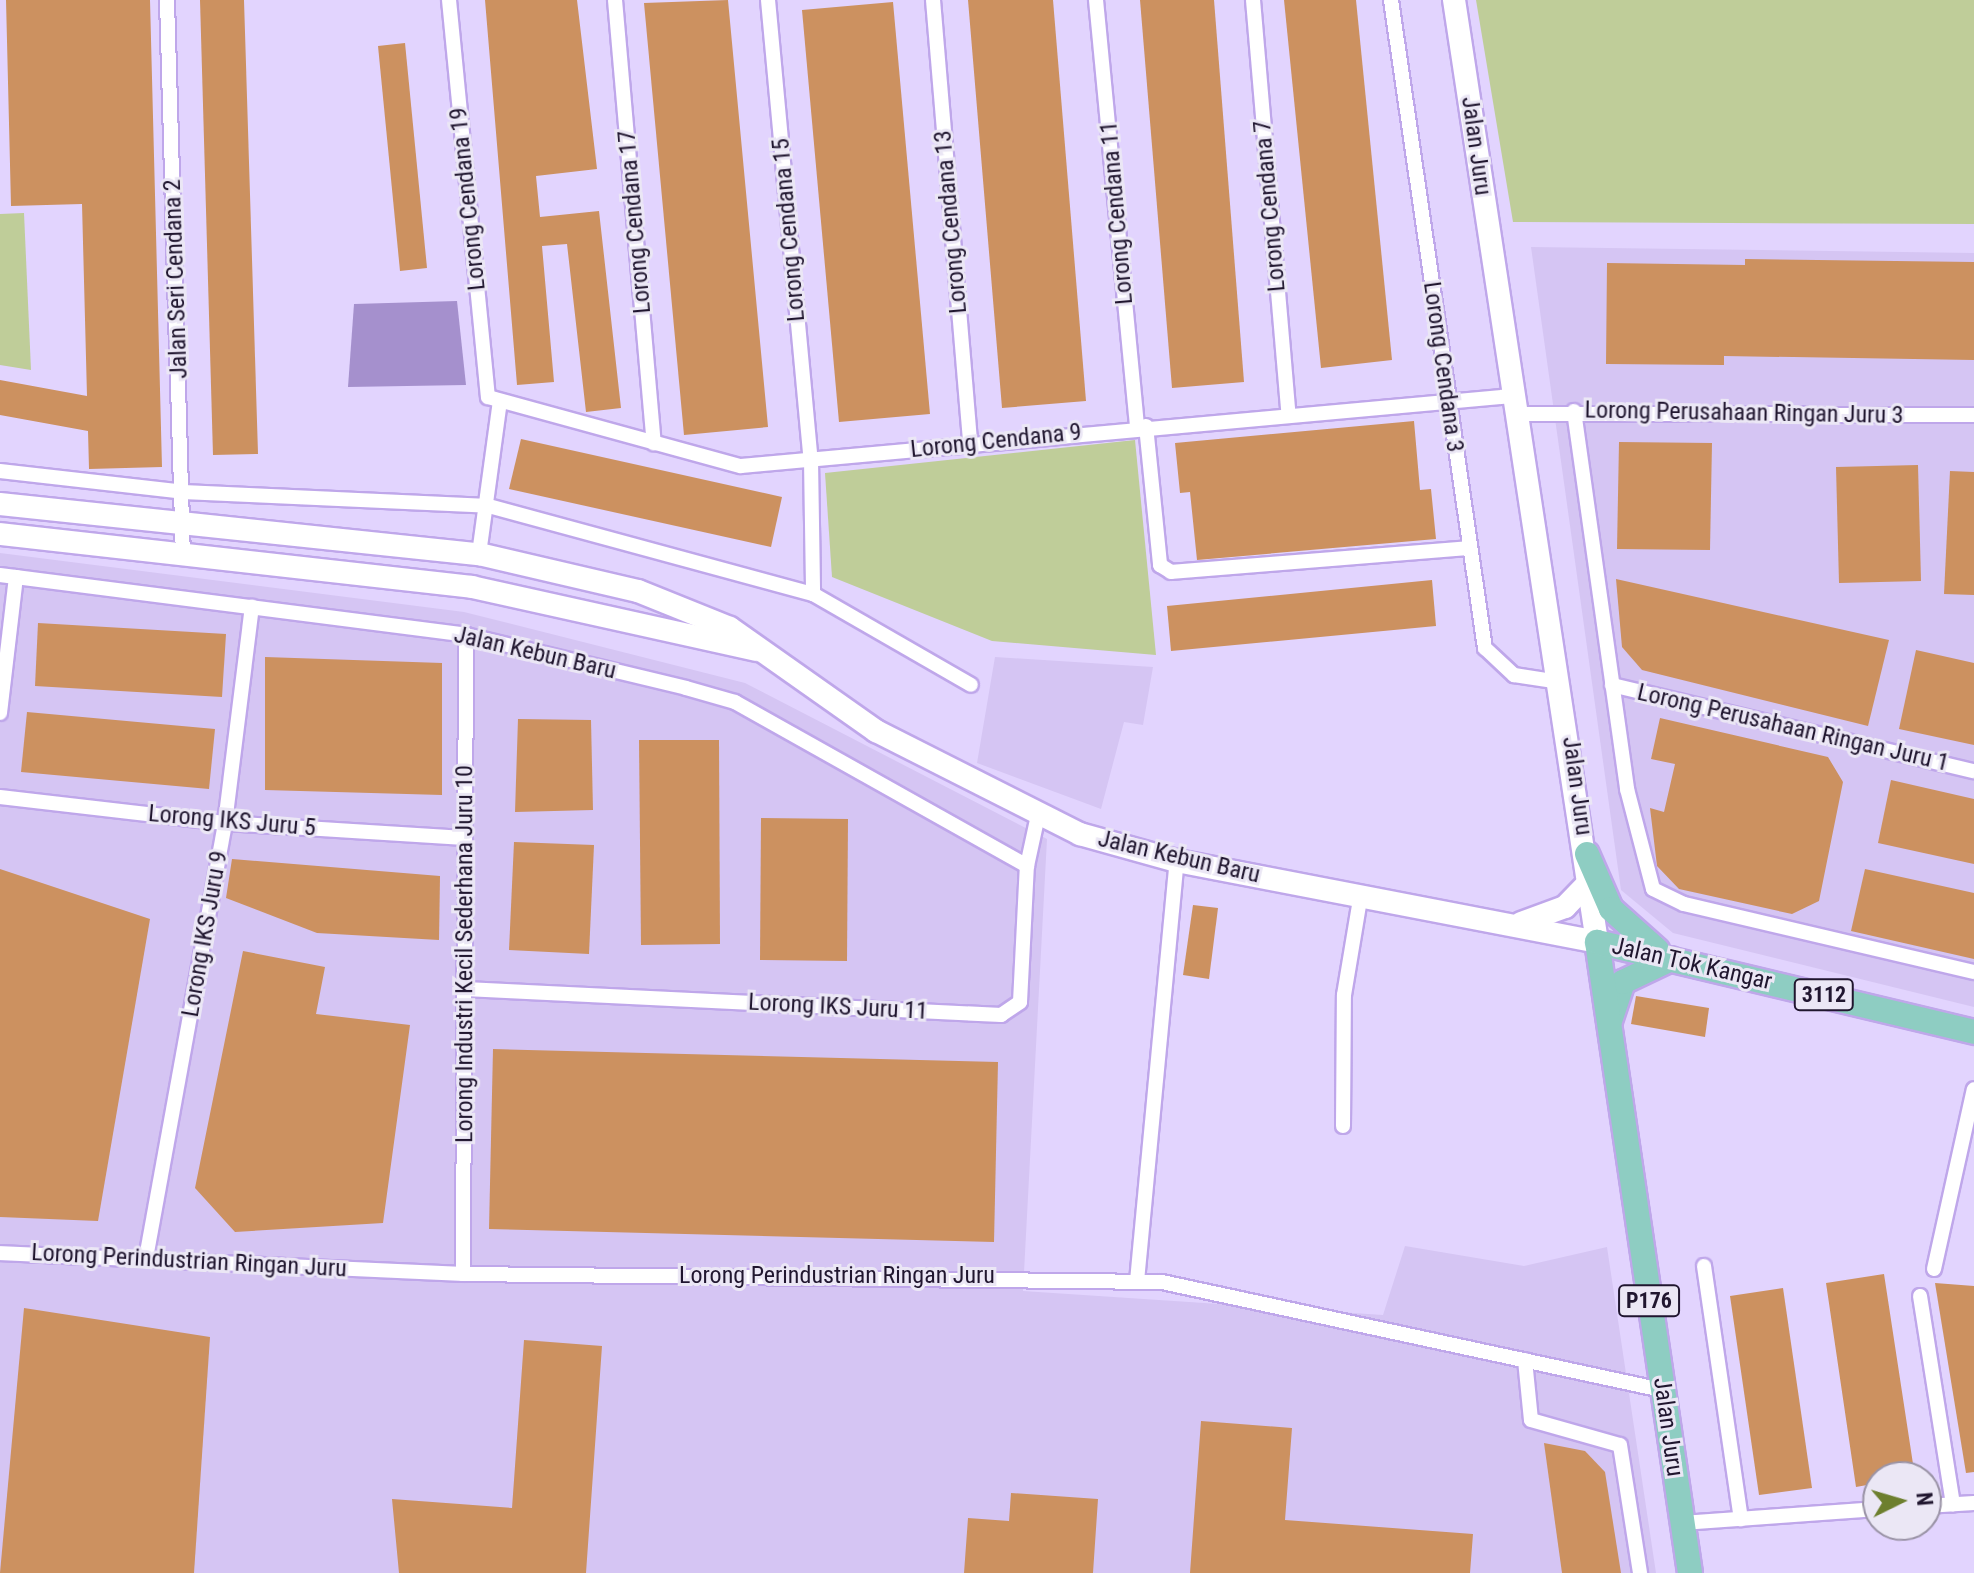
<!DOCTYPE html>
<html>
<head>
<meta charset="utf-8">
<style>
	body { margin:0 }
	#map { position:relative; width:1974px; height:1573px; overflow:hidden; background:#e2d4fe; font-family:"Roboto Condensed",sans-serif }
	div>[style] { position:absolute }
	.built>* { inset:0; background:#d5c5f3 }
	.green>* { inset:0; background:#bfcd99 }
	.water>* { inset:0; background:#a590cd }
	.building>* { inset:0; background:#cc9160 }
	.roads { filter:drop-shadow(2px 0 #bfa7ea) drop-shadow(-2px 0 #bfa7ea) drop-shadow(0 2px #bfa7ea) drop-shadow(0 -2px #bfa7ea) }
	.street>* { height:14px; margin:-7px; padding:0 7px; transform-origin:7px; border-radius:7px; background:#fff }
	.secondary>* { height:22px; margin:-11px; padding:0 11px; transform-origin:11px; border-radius:11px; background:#fff }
	.primary>* { height:24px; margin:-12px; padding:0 12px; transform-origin:12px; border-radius:12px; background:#8ecdc2 }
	span { translate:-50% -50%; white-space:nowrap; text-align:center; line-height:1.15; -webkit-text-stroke:6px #ebe7f5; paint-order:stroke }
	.shield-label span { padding:2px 6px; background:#ebe7f5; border:2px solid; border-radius:6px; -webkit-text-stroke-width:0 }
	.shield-label { font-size:22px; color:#20162f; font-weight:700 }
	.street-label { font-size:24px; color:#20162f }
	.north { position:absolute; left:1862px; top:1461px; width:80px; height:80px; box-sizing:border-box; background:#ebe7f5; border:2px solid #9a93a6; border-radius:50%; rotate:85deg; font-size:22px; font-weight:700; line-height:32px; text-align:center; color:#20162f }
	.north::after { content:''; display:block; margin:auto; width:28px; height:36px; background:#6d7f2e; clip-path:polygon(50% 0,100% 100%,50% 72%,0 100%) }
</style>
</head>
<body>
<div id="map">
	<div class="built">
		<i style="clip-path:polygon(1531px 247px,1974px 253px,1974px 1007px,1673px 933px,1621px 890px)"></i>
		<i style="clip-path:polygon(0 553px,464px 612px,745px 683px,1047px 839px,1023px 1291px,1383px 1315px,1405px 1246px,1524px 1266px,1607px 1247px,1656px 1573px,0 1573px)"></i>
		<i style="clip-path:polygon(995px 657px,1153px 667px,1143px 725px,1124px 722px,1101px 809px,977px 763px)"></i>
	</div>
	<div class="green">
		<i style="clip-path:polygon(1476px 0,1974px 0,1974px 224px,1513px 222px)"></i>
		<i style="clip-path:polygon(24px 213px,31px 370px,0 365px,0 214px)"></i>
		<i style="clip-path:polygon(1135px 440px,1156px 655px,992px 641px,832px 577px,825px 473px)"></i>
	</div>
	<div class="water">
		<i style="clip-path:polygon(457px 301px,466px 385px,348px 387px,354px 304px)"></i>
	</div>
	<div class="building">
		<i style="clip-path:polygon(6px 0,150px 0,162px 467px,89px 469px,88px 431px,0 415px,0 380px,87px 396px,82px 204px,11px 206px)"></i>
		<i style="clip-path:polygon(200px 0,244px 0,258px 454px,213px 455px)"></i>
		<i style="clip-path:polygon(485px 0,577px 0,597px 169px,536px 176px,540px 217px,599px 211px,621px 408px,586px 412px,567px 244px,542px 246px,554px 382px,517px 385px)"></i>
		<i style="clip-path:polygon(728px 0,768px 427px,684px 435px,644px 3px)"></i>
		<i style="clip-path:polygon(968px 0,1053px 0,1086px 401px,1002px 408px)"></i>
		<i style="clip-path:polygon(1140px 0,1214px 0,1244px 382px,1172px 388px)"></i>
		<i style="clip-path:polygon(1284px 0,1356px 0,1392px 360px,1321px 368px)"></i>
		<i style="clip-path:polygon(893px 2px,930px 414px,839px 422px,802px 10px)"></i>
		<i style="clip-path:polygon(405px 43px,427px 268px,400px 271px,378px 46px)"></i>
		<i style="clip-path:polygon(1745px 259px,1974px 262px,1974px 360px,1724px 356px,1724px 365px,1606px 364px,1607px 263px,1745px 265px)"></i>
		<i style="clip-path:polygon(1414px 421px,1420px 490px,1431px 489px,1436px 539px,1197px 560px,1190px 492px,1180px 493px,1175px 443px)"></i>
		<i style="clip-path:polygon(521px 439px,782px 497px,771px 547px,509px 489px)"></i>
		<i style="clip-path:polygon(1619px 442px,1712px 443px,1710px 550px,1617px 549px)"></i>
		<i style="clip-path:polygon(1918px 465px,1921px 581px,1839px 583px,1836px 467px)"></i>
		<i style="clip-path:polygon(1950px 471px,1974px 472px,1974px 595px,1944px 594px)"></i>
		<i style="clip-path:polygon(1616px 579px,1889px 640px,1868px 726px,1642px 670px,1622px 647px)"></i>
		<i style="clip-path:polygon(1432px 580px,1436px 626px,1171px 651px,1167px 606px)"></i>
		<i style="clip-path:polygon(38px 623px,226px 634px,222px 697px,35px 686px)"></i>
		<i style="clip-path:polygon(1916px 650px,1974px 663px,1974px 745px,1899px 729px)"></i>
		<i style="clip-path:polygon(265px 657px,442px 663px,442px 795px,265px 790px)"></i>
		<i style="clip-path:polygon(27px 712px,215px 729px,209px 789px,21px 772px)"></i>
		<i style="clip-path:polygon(1660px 718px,1828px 757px,1843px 782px,1819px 901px,1792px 914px,1679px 889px,1657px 866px,1650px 808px,1664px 812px,1675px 764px,1651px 759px)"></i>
		<i style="clip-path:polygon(518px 719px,591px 720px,593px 810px,515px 812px)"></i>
		<i style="clip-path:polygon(639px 740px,719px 740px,720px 944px,641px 945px)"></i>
		<i style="clip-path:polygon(1891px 780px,1974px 799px,1974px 864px,1878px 843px)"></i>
		<i style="clip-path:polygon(761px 818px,848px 819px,847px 961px,760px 960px)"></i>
		<i style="clip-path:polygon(514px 842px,594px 845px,589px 954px,509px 950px)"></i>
		<i style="clip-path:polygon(232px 859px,440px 876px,439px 940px,317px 933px,226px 898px)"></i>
		<i style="clip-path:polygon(0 869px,150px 919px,98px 1221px,0 1217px)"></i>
		<i style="clip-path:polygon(1865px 869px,1974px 893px,1974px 959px,1851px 931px)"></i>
		<i style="clip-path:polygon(1193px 905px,1218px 908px,1209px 979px,1183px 975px)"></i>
		<i style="clip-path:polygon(243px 951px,325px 967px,316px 1014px,410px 1025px,383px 1223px,235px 1232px,195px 1188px)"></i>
		<i style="clip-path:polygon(1636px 996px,1709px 1008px,1705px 1037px,1631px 1024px)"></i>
		<i style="clip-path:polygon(493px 1049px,998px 1062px,994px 1242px,489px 1229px)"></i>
		<i style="clip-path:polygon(1884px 1274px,1915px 1477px,1878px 1477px,1878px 1483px,1856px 1487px,1826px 1283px)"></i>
		<i style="clip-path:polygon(1935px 1283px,1974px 1286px,1974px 1472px,1966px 1473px)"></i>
		<i style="clip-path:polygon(1783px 1288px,1812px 1488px,1759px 1495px,1730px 1296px)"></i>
		<i style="clip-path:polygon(24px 1308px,210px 1337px,194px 1573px,0 1573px)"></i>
		<i style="clip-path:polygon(524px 1340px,602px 1346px,586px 1573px,399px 1573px,392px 1499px,512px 1508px)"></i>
		<i style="clip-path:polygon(1201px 1421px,1292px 1428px,1285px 1520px,1473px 1534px,1470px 1573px,1190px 1573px)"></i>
		<i style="clip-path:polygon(1544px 1443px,1585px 1451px,1605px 1472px,1621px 1573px,1562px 1573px)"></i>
		<i style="clip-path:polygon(1011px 1493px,1098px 1499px,1093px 1573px,964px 1573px,968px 1518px,1009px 1521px)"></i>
	</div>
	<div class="roads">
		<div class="street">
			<i style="left:167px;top:0;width:558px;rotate:88.36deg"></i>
			<i style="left:449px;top:0;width:399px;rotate:84.4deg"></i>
			<i style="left:488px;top:397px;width:262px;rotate:15.3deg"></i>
			<i style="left:741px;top:466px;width:774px;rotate:-5.19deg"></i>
			<i style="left:615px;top:0;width:445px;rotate:85deg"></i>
			<i style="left:768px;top:0;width:462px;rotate:84.7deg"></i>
			<i style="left:811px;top:460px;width:134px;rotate:89.1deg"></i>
			<i style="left:933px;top:0;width:446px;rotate:85.2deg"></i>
			<i style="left:1096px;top:0;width:428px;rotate:84.5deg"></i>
			<i style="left:1253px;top:0;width:413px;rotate:85.1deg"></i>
			<i style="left:1391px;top:0;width:655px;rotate:81.75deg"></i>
			<i style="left:1485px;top:648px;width:40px;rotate:43deg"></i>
			<i style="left:1514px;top:675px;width:47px;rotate:8.7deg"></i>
			<i style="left:1574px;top:411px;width:382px;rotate:82deg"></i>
			<i style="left:1627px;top:789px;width:103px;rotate:75.4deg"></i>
			<i style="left:1653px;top:889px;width:34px;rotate:26deg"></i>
			<i style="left:1684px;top:904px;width:298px;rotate:13.2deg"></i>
			<i style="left:1515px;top:414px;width:459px;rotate:0.1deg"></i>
			<i style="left:1146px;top:426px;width:140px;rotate:84.2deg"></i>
			<i style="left:1160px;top:565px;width:13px;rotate:32deg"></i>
			<i style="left:1171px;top:572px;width:297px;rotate:-4.6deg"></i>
			<i style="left:0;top:471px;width:184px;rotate:6.5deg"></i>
			<i style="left:183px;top:492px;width:306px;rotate:2.6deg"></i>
			<i style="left:489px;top:506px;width:336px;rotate:15.2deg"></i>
			<i style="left:813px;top:594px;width:182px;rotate:29.9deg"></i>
			<i style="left:479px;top:554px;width:154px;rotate:-82.2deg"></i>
			<i style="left:0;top:575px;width:470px;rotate:7.3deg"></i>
			<i style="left:466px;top:635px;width:226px;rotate:13.5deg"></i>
			<i style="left:686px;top:688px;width:51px;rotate:15.9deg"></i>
			<i style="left:735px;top:702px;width:335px;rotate:29.3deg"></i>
			<i style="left:1612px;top:685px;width:372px;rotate:13.4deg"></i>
			<i style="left:0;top:713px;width:137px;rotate:-83.3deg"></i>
			<i style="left:0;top:797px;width:226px;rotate:6.6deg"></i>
			<i style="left:225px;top:823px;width:240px;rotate:3.6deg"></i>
			<i style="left:465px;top:989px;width:537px;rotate:2.78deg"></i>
			<i style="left:1001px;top:1015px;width:23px;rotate:-34deg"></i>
			<i style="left:1020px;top:1002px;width:136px;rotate:-87.1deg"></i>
			<i style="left:1027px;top:866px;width:52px;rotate:-77.8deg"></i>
			<i style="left:1343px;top:1126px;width:131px;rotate:-89.6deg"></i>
			<i style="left:1344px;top:995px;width:103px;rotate:-80.5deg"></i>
			<i style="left:0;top:1253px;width:463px;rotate:2.6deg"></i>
			<i style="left:463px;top:1274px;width:699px;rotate:0.66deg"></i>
			<i style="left:1162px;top:1282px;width:512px;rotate:12.19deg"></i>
			<i style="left:146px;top:1258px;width:442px;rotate:-79.7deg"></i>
			<i style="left:225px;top:823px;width:218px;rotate:-82.9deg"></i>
			<i style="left:1704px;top:1266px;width:256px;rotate:81.7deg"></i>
			<i style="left:1934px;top:1269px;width:184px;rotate:-77.5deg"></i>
			<i style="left:463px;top:1274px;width:639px;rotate:-89.73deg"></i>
			<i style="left:1137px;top:1281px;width:422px;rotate:-84.6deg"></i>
			<i style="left:1920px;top:1296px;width:211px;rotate:81deg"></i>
			<i style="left:1525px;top:1360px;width:60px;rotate:84.3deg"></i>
			<i style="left:1531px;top:1420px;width:92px;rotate:15.7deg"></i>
			<i style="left:1620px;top:1445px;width:130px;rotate:81.1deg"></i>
			<i style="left:1926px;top:1506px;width:48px;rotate:-3.6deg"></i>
			<i style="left:1682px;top:1523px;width:196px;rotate:-4.1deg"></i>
		</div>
		<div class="secondary">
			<i style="left:0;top:504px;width:482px;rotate:6deg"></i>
			<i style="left:479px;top:554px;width:163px;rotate:13.1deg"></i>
			<i style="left:638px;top:591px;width:99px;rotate:21.9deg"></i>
			<i style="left:730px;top:628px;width:179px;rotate:35.2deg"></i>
			<i style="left:876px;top:731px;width:229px;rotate:26.8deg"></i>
			<i style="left:1080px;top:834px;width:101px;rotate:15.6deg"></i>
			<i style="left:1177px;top:861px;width:428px;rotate:10.9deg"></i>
			<i style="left:1597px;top:942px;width:953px;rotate:-98.63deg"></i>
			<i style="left:0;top:534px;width:475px;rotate:6.4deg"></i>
			<i style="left:472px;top:587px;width:291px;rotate:12.5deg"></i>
			<i style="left:1521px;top:923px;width:47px;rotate:-20deg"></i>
			<i style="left:1565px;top:907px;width:36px;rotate:-46deg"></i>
		</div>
		<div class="primary">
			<i style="left:1587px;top:854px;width:60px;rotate:66.4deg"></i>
			<i style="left:1611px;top:909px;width:62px;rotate:41.7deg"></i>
			<i style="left:1610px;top:1021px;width:41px;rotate:-71.6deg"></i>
			<i style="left:1623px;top:982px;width:53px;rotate:-25.6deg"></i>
			<i style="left:1690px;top:1573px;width:638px;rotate:-98.38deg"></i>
			<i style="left:1597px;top:942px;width:388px;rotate:13.4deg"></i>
		</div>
	</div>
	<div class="shield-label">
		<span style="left:1824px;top:995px">3112</span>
		<span style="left:1649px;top:1301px">P176</span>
	</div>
	<div class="street-label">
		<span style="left:1476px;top:146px;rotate:82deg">Jalan Juru</span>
		<span style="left:468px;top:199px;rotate:-96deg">Lorong Cendana 19</span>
		<span style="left:1270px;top:206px;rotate:-95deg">Lorong Cendana 7</span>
		<span style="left:1117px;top:213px;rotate:-95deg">Lorong Cendana 11</span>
		<span style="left:635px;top:222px;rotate:-95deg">Lorong Cendana 17</span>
		<span style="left:951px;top:222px;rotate:-95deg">Lorong Cendana 13</span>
		<span style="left:789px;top:230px;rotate:-95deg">Lorong Cendana 15</span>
		<span style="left:176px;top:279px;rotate:-92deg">Jalan Seri Cendana 2</span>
		<span style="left:1443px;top:367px;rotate:82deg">Lorong Cendana 3</span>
		<span style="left:1744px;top:413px;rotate:1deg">Lorong Perusahaan Ringan Juru 3</span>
		<span style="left:996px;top:441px;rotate:-6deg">Lorong Cendana 9</span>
		<span style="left:535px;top:653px;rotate:13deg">Jalan Kebun Baru</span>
		<span style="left:1793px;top:728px;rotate:13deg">Lorong Perusahaan Ringan Juru 1</span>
		<span style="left:1577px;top:786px;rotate:82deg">Jalan Juru</span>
		<span style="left:232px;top:821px;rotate:5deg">Lorong IKS Juru 5</span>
		<span style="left:1179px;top:857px;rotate:13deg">Jalan Kebun Baru</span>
		<span style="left:205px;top:934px;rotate:-80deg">Lorong IKS Juru 9</span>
		<span style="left:465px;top:954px;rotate:-90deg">Lorong Industri Kecil Sederhana Juru 10</span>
		<span style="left:1692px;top:964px;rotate:13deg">Jalan Tok Kangar</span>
		<span style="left:838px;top:1007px;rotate:3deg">Lorong IKS Juru 11</span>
		<span style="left:189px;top:1261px;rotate:3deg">Lorong Perindustrian Ringan Juru</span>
		<span style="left:837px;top:1276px">Lorong Perindustrian Ringan Juru</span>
		<span style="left:1668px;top:1427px;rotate:82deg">Jalan Juru</span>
	</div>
	<div class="north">N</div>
</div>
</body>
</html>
